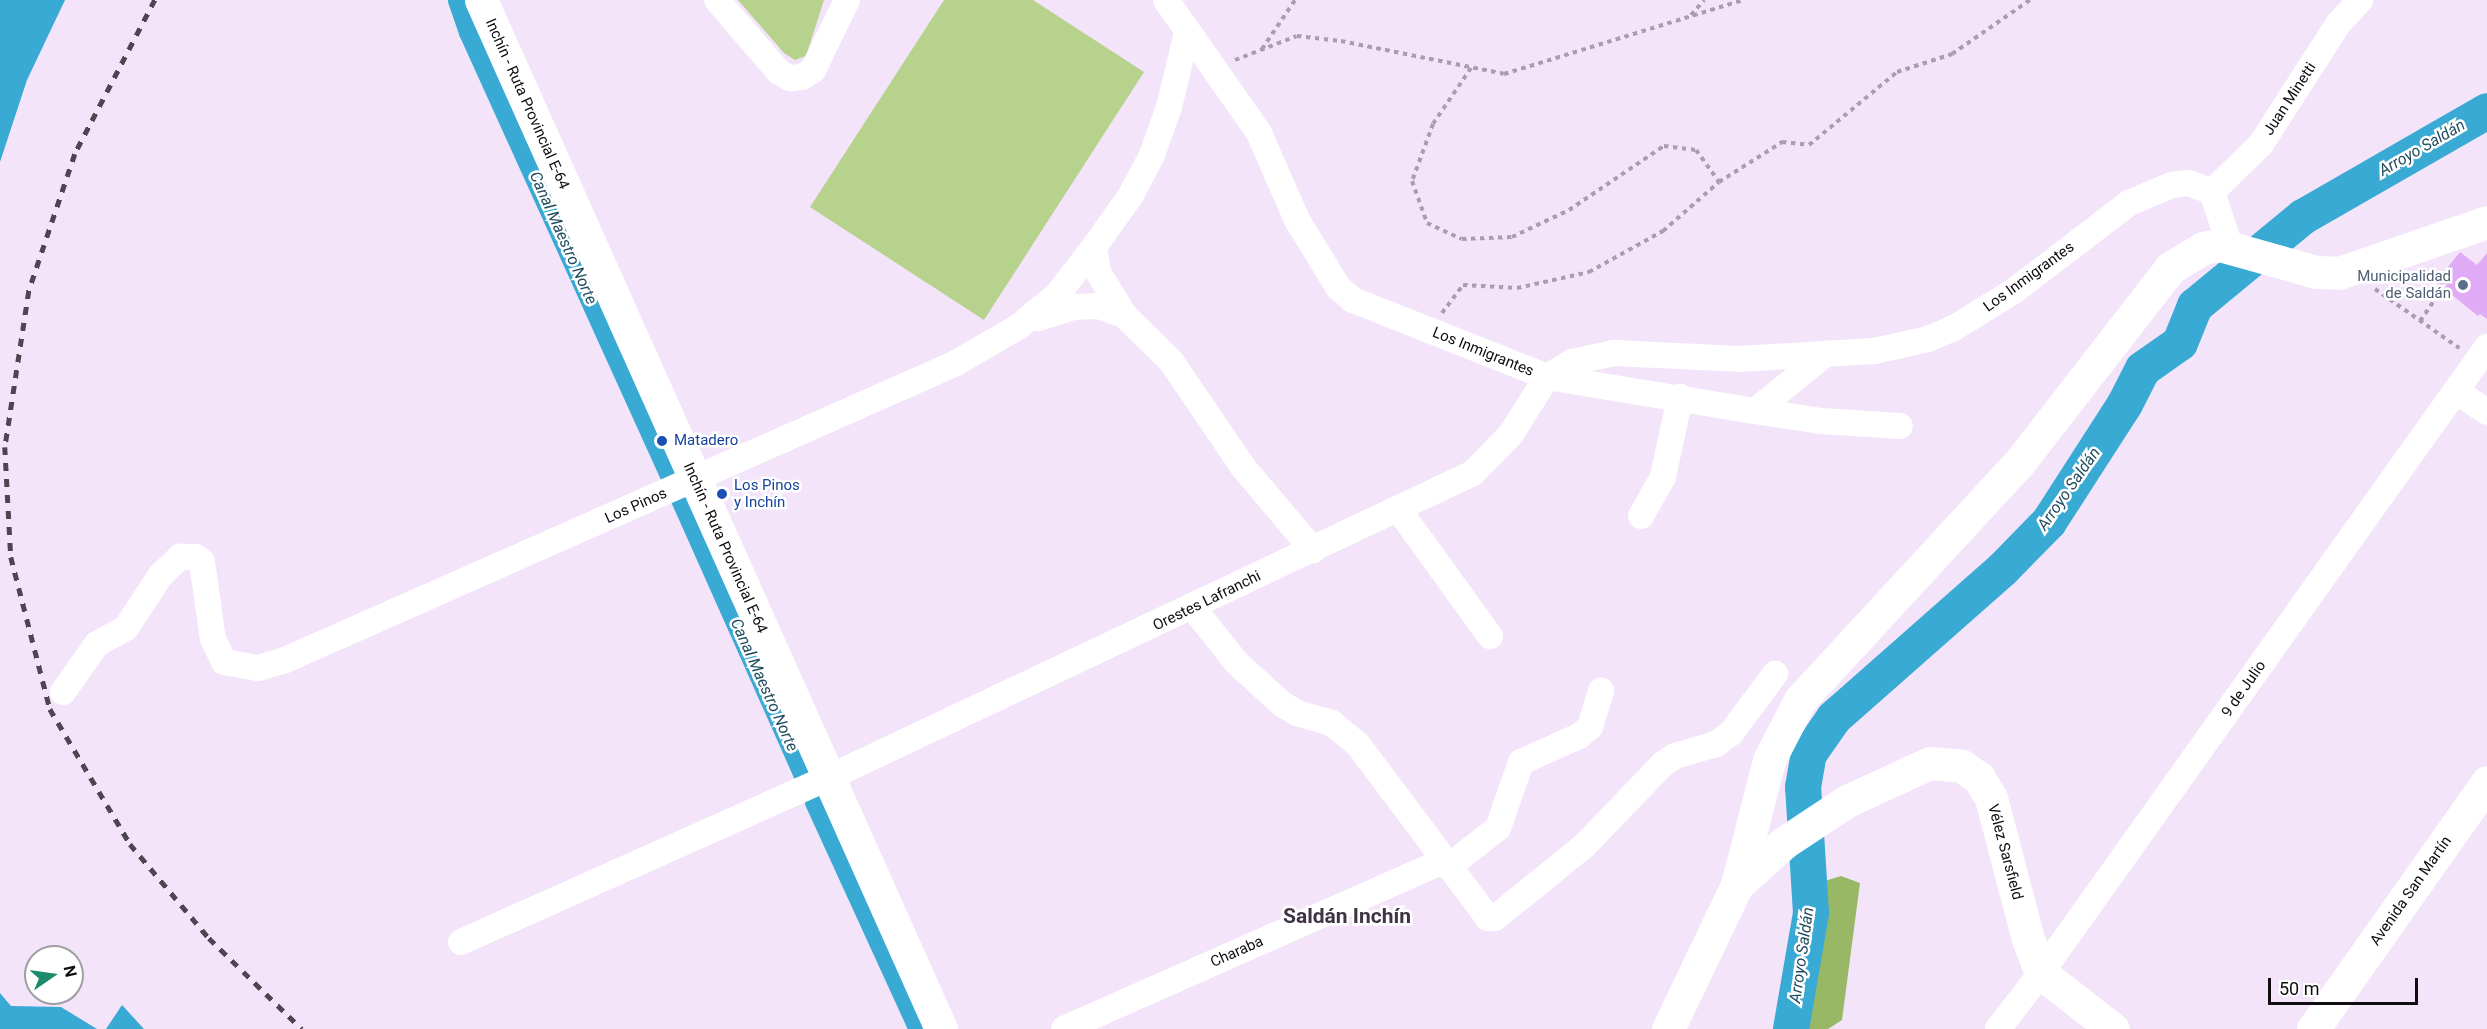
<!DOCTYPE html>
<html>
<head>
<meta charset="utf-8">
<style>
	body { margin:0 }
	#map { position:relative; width:2487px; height:1029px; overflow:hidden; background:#f3e4fa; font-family:Roboto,sans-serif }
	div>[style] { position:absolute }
	.green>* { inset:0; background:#b7d28c }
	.forest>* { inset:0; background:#99b865 }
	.water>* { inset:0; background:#38aad4 }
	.canal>* { height:21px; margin:-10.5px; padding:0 10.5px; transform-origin:10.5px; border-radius:10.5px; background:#38aad4 }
	.river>* { height:36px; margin:-18px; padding:0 18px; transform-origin:18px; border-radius:18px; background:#38aad4 }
	.building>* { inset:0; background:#e0abf6 }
	.path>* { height:4px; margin-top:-2px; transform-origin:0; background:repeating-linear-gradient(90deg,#a99eaf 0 4.5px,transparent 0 9px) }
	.minor>* { height:26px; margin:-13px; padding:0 13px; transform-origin:13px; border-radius:13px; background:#fff }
	.major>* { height:33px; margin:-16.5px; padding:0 16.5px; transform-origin:16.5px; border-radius:16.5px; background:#fff }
	.rail>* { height:4.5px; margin-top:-2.25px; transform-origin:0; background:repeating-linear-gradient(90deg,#4d4651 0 8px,transparent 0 16px) }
	.dots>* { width:16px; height:16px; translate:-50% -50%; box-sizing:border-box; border:3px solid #fff; border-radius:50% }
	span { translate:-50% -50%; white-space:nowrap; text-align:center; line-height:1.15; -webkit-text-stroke:5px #fff; paint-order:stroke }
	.street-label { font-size:15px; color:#100c12 }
	.service-label { font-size:15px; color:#4e5e75 }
	.right { translate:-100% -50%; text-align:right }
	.transit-label { font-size:15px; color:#164399 }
	.left { translate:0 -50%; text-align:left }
	.water-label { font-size:16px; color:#1f4d5f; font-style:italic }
	.district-label { font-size:21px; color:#3f3444; font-weight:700 }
	.north { position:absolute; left:24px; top:945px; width:60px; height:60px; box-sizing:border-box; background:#fff; border:2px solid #9f9ea0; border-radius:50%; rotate:77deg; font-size:16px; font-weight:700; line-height:24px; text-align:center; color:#100c12 }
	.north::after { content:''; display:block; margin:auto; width:21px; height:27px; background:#1b8b6b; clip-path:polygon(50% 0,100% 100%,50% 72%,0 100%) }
	.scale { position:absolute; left:2268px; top:978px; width:150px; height:27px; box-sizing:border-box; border:3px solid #100c12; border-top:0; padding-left:8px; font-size:18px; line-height:21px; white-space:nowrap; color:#100c12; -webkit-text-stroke:4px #fff; paint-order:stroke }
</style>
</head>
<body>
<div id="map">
	<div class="green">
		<i style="clip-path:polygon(738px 0,824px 0,806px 56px,795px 60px,784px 53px)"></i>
		<i style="clip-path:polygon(944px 0,1033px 0,1144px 72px,984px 320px,810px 207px)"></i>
	</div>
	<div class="forest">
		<i style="clip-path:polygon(1841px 876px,1860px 883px,1842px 1020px,1828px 1029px,1794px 1029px,1815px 884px)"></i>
	</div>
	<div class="water">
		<i style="clip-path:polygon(0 0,65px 0,27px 80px,0 162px)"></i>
		<i style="clip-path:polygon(0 993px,11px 1006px,61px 1007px,97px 1029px,0 1029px)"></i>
		<i style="clip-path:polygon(122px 1005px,144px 1029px,106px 1029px)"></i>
	</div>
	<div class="canal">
		<i style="left:458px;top:0;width:34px;rotate:71deg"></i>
		<i style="left:469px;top:32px;width:487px;rotate:65.6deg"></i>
		<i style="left:681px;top:499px;width:300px;rotate:66deg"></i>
		<i style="left:815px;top:802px;width:250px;rotate:65.4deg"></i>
	</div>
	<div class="river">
		<i style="left:1791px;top:1029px;width:118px;rotate:-80.2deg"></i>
		<i style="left:1811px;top:913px;width:126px;rotate:-93.6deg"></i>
		<i style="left:1803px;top:787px;width:34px;rotate:-80deg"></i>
		<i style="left:1809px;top:754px;width:44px;rotate:-55.2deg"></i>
		<i style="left:1834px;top:718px;width:225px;rotate:-41.4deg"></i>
		<i style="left:2003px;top:569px;width:66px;rotate:-45.6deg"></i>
		<i style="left:2049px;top:522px;width:140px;rotate:-57.2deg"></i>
		<i style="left:2125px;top:404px;width:39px;rotate:-63deg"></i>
		<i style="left:2143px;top:369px;width:45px;rotate:-35.1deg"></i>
		<i style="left:2180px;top:343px;width:40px;rotate:-68deg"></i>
		<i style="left:2195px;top:306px;width:140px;rotate:-39.5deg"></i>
		<i style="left:2303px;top:217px;width:212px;rotate:-29.9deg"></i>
	</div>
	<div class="building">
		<i style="clip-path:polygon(2460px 252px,2477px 265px,2487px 253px,2487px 319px,2480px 314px,2478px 316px,2436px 282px)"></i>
	</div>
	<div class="path">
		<i style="left:1691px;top:15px;width:20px;rotate:-49deg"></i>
		<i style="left:1262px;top:49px;width:59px;rotate:-56deg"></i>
		<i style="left:1235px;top:60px;width:66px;rotate:-21.2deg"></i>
		<i style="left:1297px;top:36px;width:44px;rotate:6.5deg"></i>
		<i style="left:1341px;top:41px;width:166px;rotate:11.4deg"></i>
		<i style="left:1504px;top:74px;width:250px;rotate:-17.2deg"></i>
		<i style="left:1471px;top:68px;width:68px;rotate:124.2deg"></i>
		<i style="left:1433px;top:124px;width:61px;rotate:110.2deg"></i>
		<i style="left:1412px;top:181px;width:45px;rotate:70.3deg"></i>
		<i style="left:1427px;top:223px;width:38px;rotate:25deg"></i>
		<i style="left:1462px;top:239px;width:50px;rotate:-2.3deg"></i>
		<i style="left:1512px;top:237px;width:63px;rotate:-25.3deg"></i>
		<i style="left:1569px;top:210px;width:115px;rotate:-34deg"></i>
		<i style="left:1664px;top:146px;width:32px;rotate:7deg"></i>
		<i style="left:1696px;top:150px;width:39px;rotate:54deg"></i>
		<i style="left:2375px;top:289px;width:103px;rotate:35.1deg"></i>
		<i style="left:1442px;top:313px;width:35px;rotate:-53deg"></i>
		<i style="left:1463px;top:285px;width:54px;rotate:3.2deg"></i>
		<i style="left:1517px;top:288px;width:74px;rotate:-12.5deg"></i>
		<i style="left:1589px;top:272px;width:85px;rotate:-29deg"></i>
		<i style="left:1663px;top:231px;width:74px;rotate:-41.2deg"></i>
		<i style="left:1719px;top:182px;width:75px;rotate:-32.4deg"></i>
		<i style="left:1782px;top:142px;width:27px;rotate:6deg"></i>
		<i style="left:1809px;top:145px;width:114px;rotate:-39.7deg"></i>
		<i style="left:1897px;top:72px;width:58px;rotate:-18.1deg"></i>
		<i style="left:1952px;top:54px;width:95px;rotate:-34.7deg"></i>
		<i style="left:2420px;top:321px;width:40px;rotate:-55.1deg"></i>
	</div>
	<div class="minor">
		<i style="left:717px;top:0;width:95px;rotate:49.3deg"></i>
		<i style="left:779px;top:72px;width:13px;rotate:29deg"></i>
		<i style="left:790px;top:78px;width:12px;rotate:-5deg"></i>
		<i style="left:802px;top:77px;width:13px;rotate:-32deg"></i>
		<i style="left:813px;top:70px;width:78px;rotate:-64.1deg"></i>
		<i style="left:1166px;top:0;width:162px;rotate:55deg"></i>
		<i style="left:1259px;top:133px;width:95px;rotate:66.4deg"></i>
		<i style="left:1297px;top:220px;width:79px;rotate:58.5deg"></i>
		<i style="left:1338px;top:287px;width:20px;rotate:41deg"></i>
		<i style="left:1353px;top:300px;width:209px;rotate:21.6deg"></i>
		<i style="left:1547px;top:377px;width:211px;rotate:9.3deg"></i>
		<i style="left:1755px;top:411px;width:92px;rotate:-38.9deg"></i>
		<i style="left:1187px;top:33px;width:76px;rotate:103.7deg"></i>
		<i style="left:1169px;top:107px;width:51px;rotate:109.5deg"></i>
		<i style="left:1152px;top:155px;width:45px;rotate:117.7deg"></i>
		<i style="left:1131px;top:195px;width:64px;rotate:125.4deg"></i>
		<i style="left:1094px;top:247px;width:25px;rotate:81deg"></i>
		<i style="left:1098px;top:272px;width:50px;rotate:58.8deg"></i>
		<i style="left:1124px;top:315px;width:66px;rotate:44.4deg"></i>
		<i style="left:1171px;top:361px;width:128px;rotate:55.8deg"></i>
		<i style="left:1243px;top:467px;width:109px;rotate:49.9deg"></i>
		<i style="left:2212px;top:192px;width:69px;rotate:-44.4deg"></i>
		<i style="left:2261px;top:144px;width:143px;rotate:-57.3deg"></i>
		<i style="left:2338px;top:24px;width:33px;rotate:-47deg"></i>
		<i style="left:1038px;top:318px;width:37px;rotate:-17deg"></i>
		<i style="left:1073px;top:307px;width:25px;rotate:-2deg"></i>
		<i style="left:1098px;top:306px;width:28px;rotate:19deg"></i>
		<i style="left:1547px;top:377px;width:29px;rotate:-31deg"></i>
		<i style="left:1572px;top:362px;width:43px;rotate:-12.1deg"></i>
		<i style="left:1614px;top:353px;width:125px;rotate:2.7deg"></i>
		<i style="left:1739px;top:359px;width:135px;rotate:-3.4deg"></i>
		<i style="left:1874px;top:351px;width:55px;rotate:-12.5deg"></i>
		<i style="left:1928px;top:339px;width:28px;rotate:-23deg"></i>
		<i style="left:1954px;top:328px;width:70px;rotate:-31.7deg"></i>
		<i style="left:2014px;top:291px;width:145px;rotate:-37.4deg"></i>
		<i style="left:2129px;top:203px;width:47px;rotate:-22.7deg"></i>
		<i style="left:2172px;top:185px;width:17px;rotate:-7deg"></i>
		<i style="left:2189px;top:183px;width:25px;rotate:21deg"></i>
		<i style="left:2212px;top:192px;width:57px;rotate:71.6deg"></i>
		<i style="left:2456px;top:391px;width:37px;rotate:34deg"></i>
		<i style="left:1755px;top:411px;width:67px;rotate:8.6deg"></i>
		<i style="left:1821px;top:421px;width:79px;rotate:3.6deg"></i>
		<i style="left:1398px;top:509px;width:157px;rotate:54.1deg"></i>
		<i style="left:1641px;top:516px;width:45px;rotate:-60.6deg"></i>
		<i style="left:1663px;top:477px;width:82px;rotate:-78deg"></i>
		<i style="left:1194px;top:609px;width:69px;rotate:51.5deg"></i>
		<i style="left:1237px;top:663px;width:61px;rotate:42.3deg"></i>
		<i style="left:1282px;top:704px;width:17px;rotate:31deg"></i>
		<i style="left:1297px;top:713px;width:36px;rotate:16deg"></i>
		<i style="left:1332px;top:723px;width:35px;rotate:40deg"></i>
		<i style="left:1359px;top:746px;width:215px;rotate:53.1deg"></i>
		<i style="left:1488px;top:918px;width:7px"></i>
		<i style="left:1495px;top:918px;width:116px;rotate:-39deg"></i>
		<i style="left:1585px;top:845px;width:112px;rotate:-46.1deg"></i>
		<i style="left:1663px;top:764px;width:14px;rotate:-34deg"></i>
		<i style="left:1675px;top:756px;width:43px;rotate:-16.3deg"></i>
		<i style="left:1716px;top:744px;width:19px;rotate:-36deg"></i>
		<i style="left:1731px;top:733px;width:74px;rotate:-53.3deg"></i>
		<i style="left:63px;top:692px;width:59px;rotate:-54.7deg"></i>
		<i style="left:97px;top:644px;width:33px;rotate:-29deg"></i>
		<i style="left:126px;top:628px;width:62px;rotate:-56.8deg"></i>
		<i style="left:160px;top:576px;width:28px;rotate:-44deg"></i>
		<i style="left:180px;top:557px;width:16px"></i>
		<i style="left:196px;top:557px;width:8px;rotate:40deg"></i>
		<i style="left:202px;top:562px;width:78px;rotate:81.9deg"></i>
		<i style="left:213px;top:639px;width:25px;rotate:64deg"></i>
		<i style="left:224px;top:662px;width:35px;rotate:10deg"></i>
		<i style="left:258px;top:668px;width:26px;rotate:-16deg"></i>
		<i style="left:283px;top:661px;width:736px;rotate:-23.88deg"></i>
		<i style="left:956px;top:363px;width:72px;rotate:-30.1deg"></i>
		<i style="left:1018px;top:327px;width:52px;rotate:-39.5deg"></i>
		<i style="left:1058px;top:294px;width:59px;rotate:-52.5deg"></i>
		<i style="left:1448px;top:867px;width:63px;rotate:-38deg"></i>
		<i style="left:1498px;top:828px;width:70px;rotate:-70.8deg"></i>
		<i style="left:1521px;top:762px;width:64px;rotate:-24.1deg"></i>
		<i style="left:1579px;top:736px;width:14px;rotate:-39deg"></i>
		<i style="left:1590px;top:727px;width:38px;rotate:-73deg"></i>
		<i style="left:461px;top:942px;width:402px;rotate:-24.1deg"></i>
		<i style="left:828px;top:778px;width:713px;rotate:-25.31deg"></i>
		<i style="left:1473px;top:473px;width:54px;rotate:-45.7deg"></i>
		<i style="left:1511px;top:434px;width:67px;rotate:-57.7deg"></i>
		<i style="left:1064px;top:1029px;width:415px;rotate:-23.9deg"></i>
		<i style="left:1998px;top:1029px;width:71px;rotate:-52.5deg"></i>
		<i style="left:2041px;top:973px;width:769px;rotate:-54.53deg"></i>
	</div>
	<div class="major">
		<i style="left:481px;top:0;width:1127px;rotate:65.91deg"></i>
		<i style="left:1737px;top:885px;width:64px;rotate:-41.9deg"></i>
		<i style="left:1785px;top:842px;width:74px;rotate:-33.5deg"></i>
		<i style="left:1847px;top:801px;width:91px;rotate:-24.6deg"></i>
		<i style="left:1930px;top:763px;width:32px;rotate:5deg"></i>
		<i style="left:1962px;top:766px;width:21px;rotate:35deg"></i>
		<i style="left:1979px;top:778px;width:23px;rotate:59deg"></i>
		<i style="left:1991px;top:798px;width:146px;rotate:75.3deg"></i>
		<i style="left:2028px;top:939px;width:36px;rotate:69deg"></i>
		<i style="left:2041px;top:973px;width:91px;rotate:37.9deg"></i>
		<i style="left:1668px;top:1029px;width:160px;rotate:-64.4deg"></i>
		<i style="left:1737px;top:885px;width:129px;rotate:-75.6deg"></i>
		<i style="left:1769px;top:760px;width:68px;rotate:-62.7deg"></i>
		<i style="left:1800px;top:700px;width:323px;rotate:-47.3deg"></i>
		<i style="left:2019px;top:463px;width:247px;rotate:-52.2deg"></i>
		<i style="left:2170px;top:268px;width:39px;rotate:-31deg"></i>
		<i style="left:2203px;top:248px;width:17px;rotate:-10deg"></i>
		<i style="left:2220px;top:245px;width:100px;rotate:15.7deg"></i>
		<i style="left:2316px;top:272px;width:23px;rotate:2deg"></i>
		<i style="left:2339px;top:273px;width:157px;rotate:-19deg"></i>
		<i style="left:2313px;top:1029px;width:302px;rotate:-54.8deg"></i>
	</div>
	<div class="rail">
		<i style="left:155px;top:0;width:174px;rotate:117.5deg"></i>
		<i style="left:75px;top:154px;width:145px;rotate:108.6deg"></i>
		<i style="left:29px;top:291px;width:158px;rotate:98.7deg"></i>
		<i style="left:5px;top:447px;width:110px;rotate:86.9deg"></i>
		<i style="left:11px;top:557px;width:157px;rotate:75.6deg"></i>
		<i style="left:50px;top:709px;width:157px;rotate:59.3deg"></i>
		<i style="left:130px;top:844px;width:123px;rotate:50deg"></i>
		<i style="left:209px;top:938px;width:130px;rotate:44.4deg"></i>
	</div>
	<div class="dots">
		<i style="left:2463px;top:285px;background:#5c6f8a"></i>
		<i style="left:662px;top:441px;background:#1a4fb4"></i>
		<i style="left:722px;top:494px;background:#1a4fb4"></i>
	</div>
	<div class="street-label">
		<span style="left:2290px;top:99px;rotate:-57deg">Juan Minetti</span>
		<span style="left:527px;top:104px;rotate:66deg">Inchín - Ruta Provincial E-64</span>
		<span style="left:2029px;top:277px;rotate:-36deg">Los Inmigrantes</span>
		<span style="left:1483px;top:352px;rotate:22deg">Los Inmigrantes</span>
		<span style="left:636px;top:506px;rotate:-24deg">Los Pinos</span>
		<span style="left:725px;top:548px;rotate:66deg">Inchín - Ruta Provincial E-64</span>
		<span style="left:1207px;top:601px;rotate:-26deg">Orestes Lafranchi</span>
		<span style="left:2244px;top:689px;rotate:-55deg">9 de Julio</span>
		<span style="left:2005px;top:852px;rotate:75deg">Vélez Sarsfield</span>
		<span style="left:2411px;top:891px;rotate:-55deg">Avenida San Martín</span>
		<span style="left:1237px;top:952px;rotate:-24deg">Charaba</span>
	</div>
	<div class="service-label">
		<span class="right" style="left:2451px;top:285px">Municipalidad<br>de Saldán</span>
	</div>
	<div class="transit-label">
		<span class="left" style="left:674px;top:441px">Matadero</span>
		<span class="left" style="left:734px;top:494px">Los Pinos<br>y Inchín</span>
	</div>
	<div class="water-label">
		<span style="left:2422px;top:148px;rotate:-30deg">Arroyo Saldán</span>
		<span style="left:563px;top:238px;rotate:66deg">Canal Maestro Norte</span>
		<span style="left:2069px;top:489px;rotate:-55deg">Arroyo Saldán</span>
		<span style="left:764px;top:685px;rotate:66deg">Canal Maestro Norte</span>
		<span style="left:1802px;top:955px;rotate:-82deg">Arroyo Saldán</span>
	</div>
	<div class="district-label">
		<span style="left:1347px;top:916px">Saldán Inchín</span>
	</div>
	<div class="north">N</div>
	<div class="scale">50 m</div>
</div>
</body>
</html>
